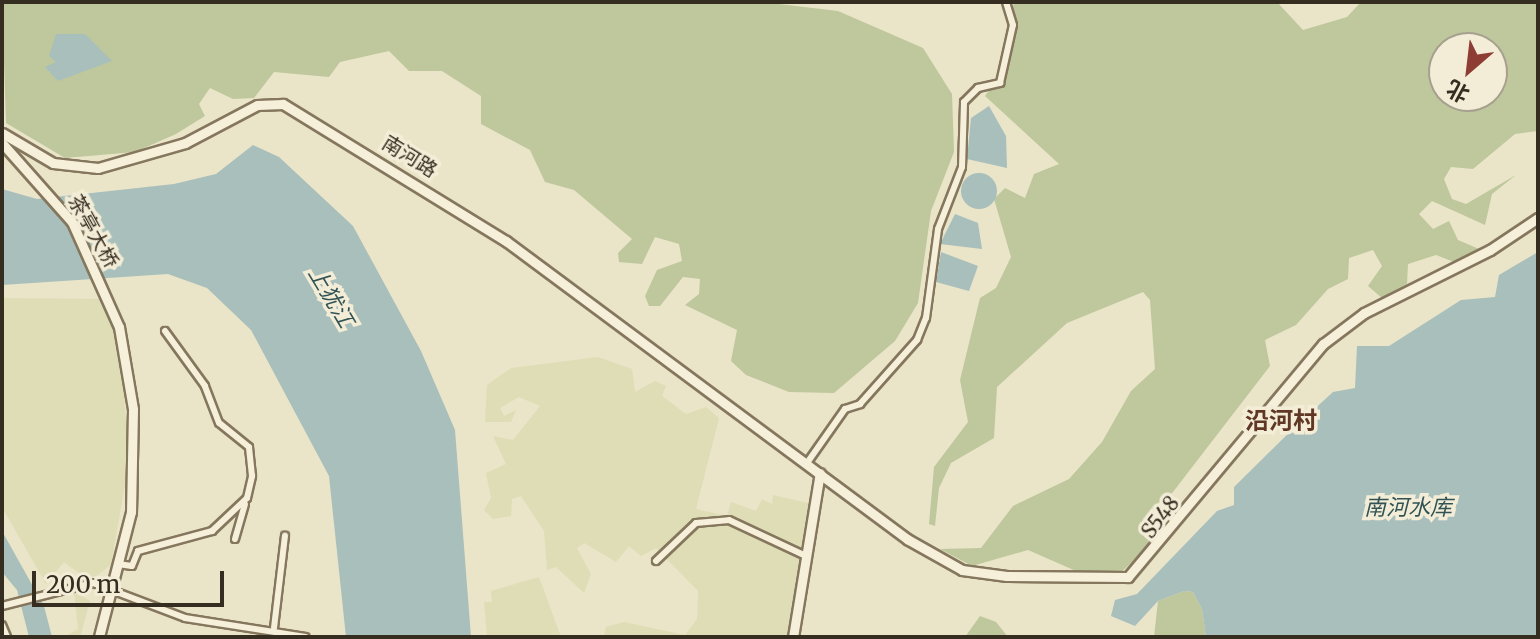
<!DOCTYPE html>
<html>
<head>
<meta charset="utf-8">
<style>
	body { margin:0 }
	#map { position:relative; width:1540px; height:639px; overflow:hidden; background:#eae4c8; font-family:Merriweather,"Noto Sans SC",serif }
	div>[style] { position:absolute }
	.farmland>* { inset:0; background:#dfddb6 }
	.green>* { inset:0; background:#bec89c }
	.water>* { inset:0; background:#a8bfbb }
	.round { border-radius:50% }
	.roads { filter:drop-shadow(2px 0 #85775e) drop-shadow(-2px 0 #85775e) drop-shadow(0 2px #85775e) drop-shadow(0 -2px #85775e) }
	.street>* { height:6px; margin:-3px; padding:0 3px; transform-origin:3px; border-radius:3px; background:#f6f0da }
	.secondary>* { height:9px; margin:-4.5px; padding:0 4.5px; transform-origin:4.5px; border-radius:4.5px; background:#f6f0da }
	span { translate:-50% -50%; white-space:nowrap; text-align:center; line-height:1.15; -webkit-text-stroke:7px #f3edd7; paint-order:stroke }
	.street-label { font-size:20px; color:#362d21 }
	.water-label { font-size:22px; color:#315355; font-style:italic }
	.quarter-label { font-size:24px; color:#5f3724; font-weight:700 }
	.frame { position:absolute; inset:0; border:4px solid #362d21; pointer-events:none }
	.north { position:absolute; left:1428px; top:32px; width:80px; height:80px; box-sizing:border-box; background:#f3edd7; border:2px solid #a7a08e; border-radius:50%; rotate:208deg; font-size:22px; font-weight:700; line-height:32px; text-align:center; color:#362d21 }
	.north::after { content:''; display:block; margin:auto; width:28px; height:36px; background:#8e3d34; clip-path:polygon(50% 0,100% 100%,50% 72%,0 100%) }
	.scale { position:absolute; left:32px; top:571px; width:192px; height:36px; box-sizing:border-box; border:4px solid #362d21; border-top:0; padding-left:10px; font-size:24px; line-height:28px; white-space:nowrap; color:#362d21; -webkit-text-stroke:6px #f3edd7; paint-order:stroke }
</style>
</head>
<body>
<div id="map">
	<div class="farmland">
		<i style="clip-path:polygon(2px 298px,102px 299px,107px 309px,121px 352px,129px 461px,111px 565px,96px 576px,84px 577px,64px 562px,46px 584px,2px 507px)"></i>
		<i style="clip-path:polygon(598px 357px,632px 369px,635px 392px,655px 381px,666px 386px,662px 396px,686px 414px,706px 407px,719px 418px,696px 509px,727px 516px,731px 502px,756px 511px,762px 499px,772px 504px,773px 495px,812px 504px,788px 637px,604px 637px,606px 627px,624px 622px,685px 635px,697px 619px,698px 591px,656px 548px,641px 556px,629px 546px,616px 562px,584px 543px,577px 548px,591px 574px,584px 593px,556px 567px,547px 570px,544px 531px,521px 496px,512px 499px,511px 516px,493px 519px,484px 510px,491px 498px,486px 473px,506px 464px,493px 436px,513px 440px,540px 406px,519px 397px,500px 408px,504px 416px,516px 410px,511px 422px,485px 422px,487px 385px,511px 368px)"></i>
		<i style="clip-path:polygon(539px 577px,561px 637px,487px 636px,484px 602px,492px 602px,491px 591px)"></i>
		<i style="clip-path:polygon(74px 592px,90px 601px,80px 637px,64px 637px,78px 629px)"></i>
	</div>
	<div class="green">
		<i style="clip-path:polygon(2px 2px,761px 2px,838px 11px,923px 48px,952px 94px,954px 152px,931px 211px,918px 303px,895px 341px,834px 393px,789px 392px,746px 375px,731px 361px,737px 330px,685px 305px,699px 294px,700px 279px,683px 277px,660px 306px,649px 306px,645px 296px,657px 270px,682px 261px,679px 244px,655px 237px,642px 264px,619px 262px,618px 253px,632px 239px,574px 190px,545px 182px,530px 150px,481px 124px,481px 96px,442px 71px,409px 71px,389px 51px,340px 62px,329px 77px,274px 72px,254px 98px,233px 99px,210px 88px,199px 104px,205px 116px,176px 134px,135px 152px,65px 158px,6px 123px)"></i>
		<i style="clip-path:polygon(evenodd,1014px 2px,1277px 2px,1303px 30px,1347px 17px,1361px 2px,1538px 2px,1538px 131px,1515px 134px,1473px 169px,1451px 167px,1444px 179px,1452px 199px,1466px 204px,1516px 175px,1492px 194px,1485px 225px,1432px 201px,1419px 214px,1433px 229px,1449px 221px,1458px 240px,1479px 249px,1454px 262px,1436px 255px,1408px 264px,1407px 284px,1382px 298px,1368px 286px,1382px 266px,1373px 250px,1349px 258px,1348px 279px,1328px 289px,1296px 325px,1265px 340px,1270px 366px,1156px 514px,1151px 545px,1119px 574px,1076px 571px,1028px 550px,972px 566px,940px 549px,981px 548px,1013px 506px,1069px 479px,1102px 442px,1131px 391px,1155px 369px,1150px 300px,1143px 292px,1067px 323px,997px 387px,994px 438px,951px 463px,939px 488px,935px 526px,929px 524px,934px 467px,968px 422px,960px 380px,980px 298px,996px 288px,1011px 257px,994px 199px,1005px 188px,1025px 198px,1034px 174px,1059px 164px,985px 96px,1000px 75px,1014px 2px,1444px 48px,1492px 48px,1492px 96px,1444px 96px,1444px 48px)"></i>
		<i style="clip-path:polygon(1184px 591px,1193px 592px,1202px 609px,1206px 637px,1154px 637px,1158px 601px)"></i>
		<i style="clip-path:polygon(980px 616px,996px 622px,1008px 637px,965px 637px)"></i>
	</div>
	<div class="water">
		<i style="clip-path:polygon(56px 34px,85px 34px,112px 61px,58px 81px,45px 67px,56px 62px,49px 56px)"></i>
		<i style="clip-path:polygon(989px 106px,1006px 136px,1007px 168px,967px 159px,971px 118px)"></i>
		<i style="clip-path:polygon(253px 145px,279px 157px,353px 226px,421px 351px,455px 430px,471px 637px,346px 637px,329px 476px,251px 330px,207px 288px,168px 274px,2px 285px,2px 189px,37px 199px,174px 184px,216px 174px)"></i>
		<i class="round" style="left:961px;top:173px;width:36px;height:36px"></i>
		<i style="clip-path:polygon(955px 214px,978px 223px,982px 249px,940px 244px)"></i>
		<i style="clip-path:polygon(941px 252px,978px 266px,969px 291px,936px 282px)"></i>
		<i style="clip-path:polygon(1538px 252px,1538px 637px,1206px 637px,1202px 609px,1193px 592px,1184px 591px,1158px 601px,1135px 626px,1111px 616px,1115px 600px,1137px 594px,1217px 511px,1234px 505px,1234px 487px,1297px 425px,1333px 392px,1355px 388px,1357px 346px,1389px 346px,1461px 300px,1495px 297px,1499px 275px)"></i>
		<i style="clip-path:polygon(2px 531px,44px 606px,52px 637px,29px 637px,17px 590px,2px 572px)"></i>
	</div>
	<div class="roads">
		<div class="street">
			<i style="left:807px;top:463px;width:66px;rotate:-54.9deg"></i>
			<i style="left:845px;top:409px;width:16px;rotate:-18deg"></i>
			<i style="left:860px;top:404px;width:86px;rotate:-48.3deg"></i>
			<i style="left:917px;top:340px;width:24px;rotate:-68deg"></i>
			<i style="left:926px;top:318px;width:90px;rotate:-82.3deg"></i>
			<i style="left:938px;top:229px;width:66px;rotate:-68.8deg"></i>
			<i style="left:962px;top:167px;width:65px;rotate:-88.2deg"></i>
			<i style="left:964px;top:102px;width:20px;rotate:-45deg"></i>
			<i style="left:978px;top:88px;width:23px;rotate:-13deg"></i>
			<i style="left:1000px;top:83px;width:59px;rotate:-77.4deg"></i>
			<i style="left:1013px;top:25px;width:24px;rotate:-107deg"></i>
			<i style="left:235px;top:539px;width:36px;rotate:-74deg"></i>
			<i style="left:656px;top:561px;width:55px;rotate:-43.5deg"></i>
			<i style="left:696px;top:523px;width:33px;rotate:-5deg"></i>
			<i style="left:729px;top:520px;width:85px;rotate:25.1deg"></i>
			<i style="left:118px;top:564px;width:14px;rotate:8deg"></i>
			<i style="left:132px;top:566px;width:16px;rotate:-68deg"></i>
			<i style="left:138px;top:551px;width:77px;rotate:-15.1deg"></i>
			<i style="left:212px;top:531px;width:48px;rotate:-43.3deg"></i>
			<i style="left:247px;top:498px;width:23px;rotate:-77deg"></i>
			<i style="left:252px;top:476px;width:29px;rotate:-96deg"></i>
			<i style="left:249px;top:447px;width:38px;rotate:-141deg"></i>
			<i style="left:219px;top:423px;width:40px;rotate:-111deg"></i>
			<i style="left:205px;top:386px;width:68px;rotate:-126deg"></i>
			<i style="left:2px;top:606px;width:94px;rotate:-14.2deg"></i>
			<i style="left:93px;top:583px;width:98px;rotate:20.8deg"></i>
			<i style="left:185px;top:618px;width:122px;rotate:8.9deg"></i>
			<i style="left:2px;top:625px;width:13px;rotate:67deg"></i>
			<i style="left:274px;top:628px;width:93px;rotate:-83.2deg"></i>
		</div>
		<div class="secondary">
			<i style="left:2px;top:133px;width:59px;rotate:30.5deg"></i>
			<i style="left:53px;top:163px;width:45px;rotate:6.3deg"></i>
			<i style="left:98px;top:168px;width:91px;rotate:-16deg"></i>
			<i style="left:185px;top:143px;width:81px;rotate:-27.8deg"></i>
			<i style="left:257px;top:105px;width:26px;rotate:-2deg"></i>
			<i style="left:283px;top:104px;width:262px;rotate:31.6deg"></i>
			<i style="left:506px;top:241px;width:500px;rotate:36.6deg"></i>
			<i style="left:907px;top:539px;width:63px;rotate:29.4deg"></i>
			<i style="left:962px;top:570px;width:45px;rotate:7.6deg"></i>
			<i style="left:1007px;top:576px;width:121px;rotate:0.5deg"></i>
			<i style="left:1128px;top:577px;width:304px;rotate:-50.1deg"></i>
			<i style="left:1323px;top:344px;width:51px;rotate:-37.1deg"></i>
			<i style="left:1364px;top:313px;width:141px;rotate:-26.6deg"></i>
			<i style="left:1490px;top:250px;width:58px;rotate:-33.7deg"></i>
			<i style="left:2px;top:143px;width:106px;rotate:48.5deg"></i>
			<i style="left:72px;top:222px;width:115px;rotate:65.9deg"></i>
			<i style="left:119px;top:327px;width:83px;rotate:80.3deg"></i>
			<i style="left:133px;top:409px;width:103px;rotate:91.1deg"></i>
			<i style="left:131px;top:512px;width:129px;rotate:104.4deg"></i>
			<i style="left:793px;top:637px;width:166px;rotate:-80.7deg"></i>
		</div>
	</div>
	<div class="street-label">
		<span style="left:410px;top:156px;rotate:32deg">南河路</span>
		<span style="left:94px;top:231px;rotate:61deg">茶亭大桥</span>
		<span style="left:1160px;top:517px;rotate:-52deg">S548</span>
	</div>
	<div class="water-label">
		<span style="left:331px;top:297px;rotate:59deg">上犹江</span>
		<span style="left:1408px;top:508px">南河水库</span>
	</div>
	<div class="quarter-label">
		<span style="left:1281px;top:421px">沿河村</span>
	</div>
	<div class="frame"></div>
	<div class="north">北</div>
	<div class="scale">200 m</div>
</div>
</body>
</html>
